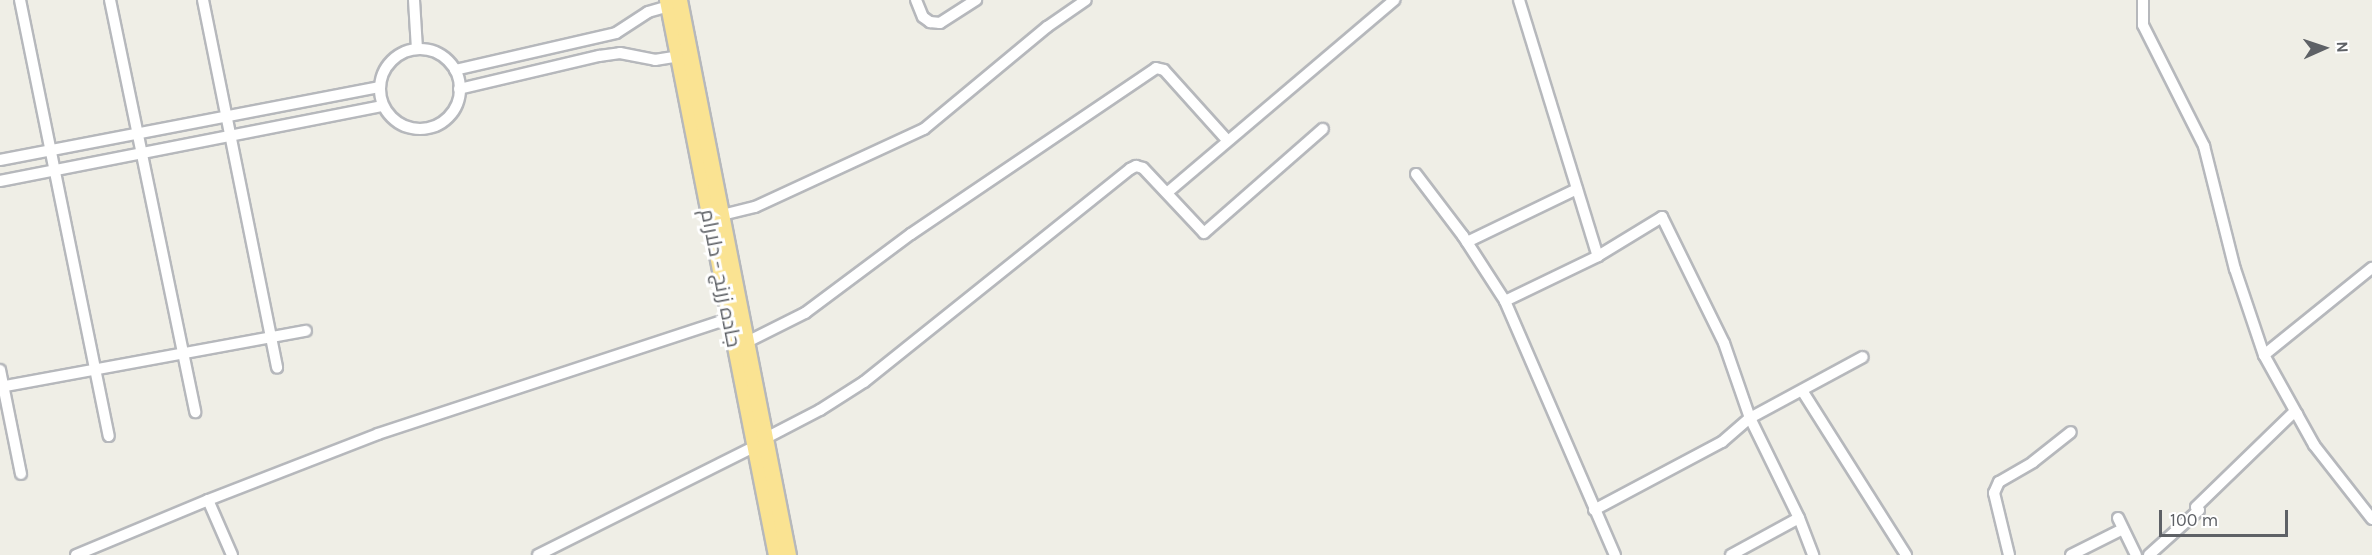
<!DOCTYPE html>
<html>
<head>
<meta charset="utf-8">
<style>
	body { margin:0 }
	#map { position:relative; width:2372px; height:555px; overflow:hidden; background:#efeee6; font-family:Karla,Cairo,sans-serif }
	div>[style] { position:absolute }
	.roads { filter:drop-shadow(2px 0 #b6b8bc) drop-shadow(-2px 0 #b6b8bc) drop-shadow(0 2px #b6b8bc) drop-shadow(0 -2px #b6b8bc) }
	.minor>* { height:10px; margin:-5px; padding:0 5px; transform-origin:5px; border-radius:5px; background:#fff }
	.minor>.ring { margin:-5px; padding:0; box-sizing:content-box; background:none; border:10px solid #fff; border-radius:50% }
	.highway>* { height:15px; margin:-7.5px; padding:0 7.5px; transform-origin:7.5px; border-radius:7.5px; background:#fae392 }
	span { translate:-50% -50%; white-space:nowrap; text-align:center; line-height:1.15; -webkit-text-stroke:6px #fff; paint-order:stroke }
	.street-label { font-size:21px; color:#5e6166 }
	.north { position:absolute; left:2294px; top:18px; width:60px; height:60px; -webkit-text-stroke:4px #fff; paint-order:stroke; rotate:87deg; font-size:16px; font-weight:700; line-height:24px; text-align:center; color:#5e6166 }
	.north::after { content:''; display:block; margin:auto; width:21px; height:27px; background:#5e6166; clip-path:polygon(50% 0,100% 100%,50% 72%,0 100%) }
	.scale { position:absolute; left:2159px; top:510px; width:129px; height:27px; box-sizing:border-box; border:3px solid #5e6166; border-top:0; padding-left:8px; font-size:18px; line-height:21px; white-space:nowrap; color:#5e6166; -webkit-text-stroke:4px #fff; paint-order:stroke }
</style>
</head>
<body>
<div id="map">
	<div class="roads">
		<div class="minor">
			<i style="left:20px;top:0;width:445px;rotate:78.5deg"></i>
			<i style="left:110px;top:0;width:421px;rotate:78.3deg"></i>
			<i style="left:203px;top:0;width:375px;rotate:78.6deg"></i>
			<i style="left:414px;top:0;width:49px;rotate:86.5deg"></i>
			<i style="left:916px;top:0;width:18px;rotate:68deg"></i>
			<i style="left:923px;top:17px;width:9px;rotate:36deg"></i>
			<i style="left:930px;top:22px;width:10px;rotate:6deg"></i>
			<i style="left:940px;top:23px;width:43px;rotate:-32.6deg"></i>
			<i style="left:1519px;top:0;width:268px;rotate:72.9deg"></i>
			<i style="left:2143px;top:0;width:25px;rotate:90deg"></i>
			<i style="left:2143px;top:25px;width:136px;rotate:63.2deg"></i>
			<i style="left:2204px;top:146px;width:127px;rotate:75.9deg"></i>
			<i style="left:2235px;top:269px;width:91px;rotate:71.4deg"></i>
			<i style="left:2264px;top:355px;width:103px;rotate:60.9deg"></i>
			<i style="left:2314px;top:445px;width:94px;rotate:51.9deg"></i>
			<i class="ring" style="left:380px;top:49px;width:70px;height:70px"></i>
			<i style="left:455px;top:70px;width:165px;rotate:-12.9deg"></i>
			<i style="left:616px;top:33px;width:38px;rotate:-33deg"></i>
			<i style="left:648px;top:12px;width:26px;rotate:-16deg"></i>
			<i style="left:459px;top:89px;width:144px;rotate:-13.3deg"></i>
			<i style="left:599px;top:56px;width:21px;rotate:-8deg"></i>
			<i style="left:620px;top:53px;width:36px;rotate:11deg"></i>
			<i style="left:655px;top:60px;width:30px;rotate:-9deg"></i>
			<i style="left:0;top:160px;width:387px;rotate:-10.9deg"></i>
			<i style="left:1416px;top:174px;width:78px;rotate:52.8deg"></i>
			<i style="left:1463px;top:236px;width:77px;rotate:57.1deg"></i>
			<i style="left:1505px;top:301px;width:277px;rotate:66.6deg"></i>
			<i style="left:0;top:181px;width:390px;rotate:-11.1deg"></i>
			<i style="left:1168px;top:192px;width:297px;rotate:-40.3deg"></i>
			<i style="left:722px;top:215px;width:34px;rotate:-14deg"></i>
			<i style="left:755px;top:207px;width:186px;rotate:-24.8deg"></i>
			<i style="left:924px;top:129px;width:160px;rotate:-39.7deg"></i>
			<i style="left:1047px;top:27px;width:47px;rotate:-34.7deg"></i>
			<i style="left:1467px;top:242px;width:122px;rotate:-25.7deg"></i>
			<i style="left:1505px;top:301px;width:103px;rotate:-25.8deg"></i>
			<i style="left:1598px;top:256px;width:75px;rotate:-31.4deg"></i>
			<i style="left:1662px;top:217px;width:140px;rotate:63.8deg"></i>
			<i style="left:1724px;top:343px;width:79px;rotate:70.9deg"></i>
			<i style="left:1750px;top:418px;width:111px;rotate:63.9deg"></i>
			<i style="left:1799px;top:518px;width:40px;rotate:69deg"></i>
			<i style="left:741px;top:345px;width:72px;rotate:-26.6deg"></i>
			<i style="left:805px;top:313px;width:132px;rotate:-36.7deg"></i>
			<i style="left:911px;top:234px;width:296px;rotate:-34.1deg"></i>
			<i style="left:1156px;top:68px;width:8px;rotate:14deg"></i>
			<i style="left:1164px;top:70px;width:94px;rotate:48deg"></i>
			<i style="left:2264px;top:355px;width:139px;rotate:-38.9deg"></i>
			<i style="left:0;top:370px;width:106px;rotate:78.6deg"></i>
			<i style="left:0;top:387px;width:311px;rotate:-10.4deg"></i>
			<i style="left:1803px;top:392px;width:193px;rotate:57.7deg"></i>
			<i style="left:766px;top:438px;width:61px;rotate:-27.4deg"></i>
			<i style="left:820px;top:410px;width:52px;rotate:-32.5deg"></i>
			<i style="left:864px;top:382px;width:341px;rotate:-38.7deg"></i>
			<i style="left:1130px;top:169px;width:7px;rotate:-27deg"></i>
			<i style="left:1136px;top:166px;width:7px;rotate:16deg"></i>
			<i style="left:1143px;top:168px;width:89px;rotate:46.8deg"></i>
			<i style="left:1204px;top:233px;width:158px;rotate:-41.2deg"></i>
			<i style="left:208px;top:500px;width:60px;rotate:66.4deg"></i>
			<i style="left:1594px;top:510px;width:145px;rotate:-28deg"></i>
			<i style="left:1722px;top:442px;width:37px;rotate:-41deg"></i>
			<i style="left:1750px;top:418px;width:128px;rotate:-28.4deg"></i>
			<i style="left:2118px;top:518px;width:41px;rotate:64.1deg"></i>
			<i style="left:76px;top:555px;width:143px;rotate:-22.6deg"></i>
			<i style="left:208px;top:500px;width:182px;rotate:-21.2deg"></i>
			<i style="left:378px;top:434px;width:368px;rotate:-18.2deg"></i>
			<i style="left:538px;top:555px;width:244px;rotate:-26.6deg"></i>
			<i style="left:1731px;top:555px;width:77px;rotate:-28.6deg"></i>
			<i style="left:2009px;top:555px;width:64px;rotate:-103.6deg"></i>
			<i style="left:1994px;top:493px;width:12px;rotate:-66deg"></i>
			<i style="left:1999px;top:482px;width:39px;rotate:-30deg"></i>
			<i style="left:2033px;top:462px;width:48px;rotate:-38.3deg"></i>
			<i style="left:2071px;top:555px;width:58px;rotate:-26.6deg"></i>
			<i style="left:2149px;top:555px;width:67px;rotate:-42deg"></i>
			<i style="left:2199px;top:510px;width:4px;rotate:-135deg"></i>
			<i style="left:2196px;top:507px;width:136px;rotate:-44.1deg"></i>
			<i style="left:2294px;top:412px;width:4px;rotate:34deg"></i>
		</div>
		<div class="highway">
			<i style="left:667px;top:0;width:566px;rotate:78.89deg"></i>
			<i style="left:679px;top:0;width:566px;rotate:78.89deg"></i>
		</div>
	</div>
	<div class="street-label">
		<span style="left:721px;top:278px;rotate:79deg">جاده زرنج - دلارام</span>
	</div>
	<div class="north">N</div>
	<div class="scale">100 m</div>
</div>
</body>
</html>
